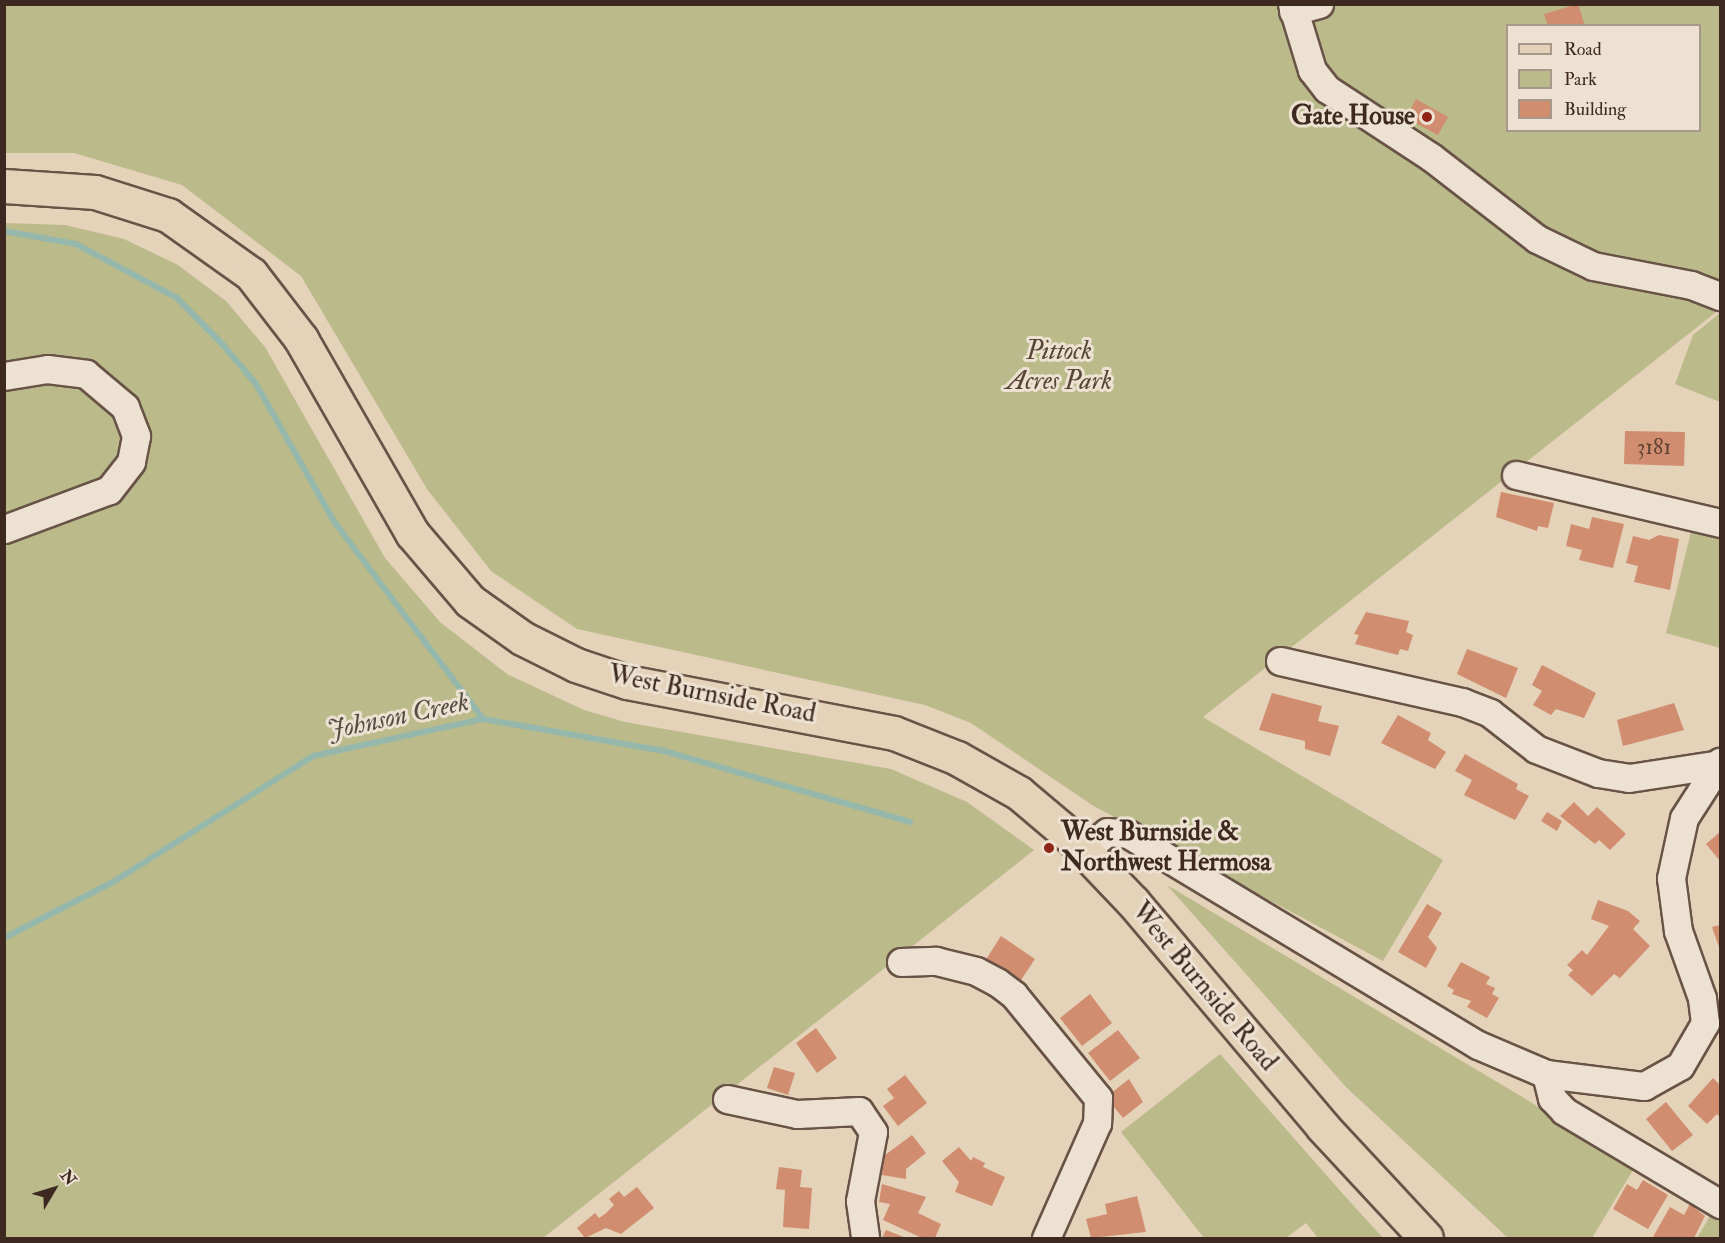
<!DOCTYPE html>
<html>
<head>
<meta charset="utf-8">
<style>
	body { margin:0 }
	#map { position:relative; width:1725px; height:1243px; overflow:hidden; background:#e4d2b9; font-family:"IM FELL Double Pica",serif }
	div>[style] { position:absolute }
	.green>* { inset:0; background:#baba8b }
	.stream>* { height:6px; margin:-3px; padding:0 3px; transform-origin:3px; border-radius:3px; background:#96b8ac }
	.building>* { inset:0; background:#d08d70 }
	.roads { filter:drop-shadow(2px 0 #685346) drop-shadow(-2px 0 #685346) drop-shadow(0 2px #685346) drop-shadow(0 -2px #685346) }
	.minor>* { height:27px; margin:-13.5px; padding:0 13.5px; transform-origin:13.5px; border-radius:13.5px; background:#ede2d2 }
	.major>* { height:33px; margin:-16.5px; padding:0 16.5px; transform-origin:16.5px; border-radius:16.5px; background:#e4d2b9 }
	.dots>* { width:16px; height:16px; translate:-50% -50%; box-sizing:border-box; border:3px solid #ede2d2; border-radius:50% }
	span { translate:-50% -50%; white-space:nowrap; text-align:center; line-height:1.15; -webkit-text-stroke:6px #ede2d2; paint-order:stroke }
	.number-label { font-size:22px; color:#624234 }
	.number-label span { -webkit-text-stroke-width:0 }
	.poi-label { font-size:26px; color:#3e2920; font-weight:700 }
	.right { translate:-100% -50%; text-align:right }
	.left { translate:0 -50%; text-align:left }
	.park-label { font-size:26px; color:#574635; font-style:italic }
	.street-label { font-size:26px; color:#3e2920 }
	.water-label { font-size:27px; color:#544d43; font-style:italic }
	.frame { position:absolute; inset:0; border:6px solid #3e2920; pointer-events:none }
	.legend { position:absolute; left:1506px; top:24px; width:195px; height:108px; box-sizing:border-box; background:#ede2d2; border:2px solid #a7988b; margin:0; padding:8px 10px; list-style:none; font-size:18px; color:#3e2920 }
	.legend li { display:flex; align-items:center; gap:12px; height:30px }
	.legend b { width:30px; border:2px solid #a7988b }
	.north { position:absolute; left:24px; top:1159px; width:60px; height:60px; -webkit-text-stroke:4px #ede2d2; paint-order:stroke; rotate:52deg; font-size:16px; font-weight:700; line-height:24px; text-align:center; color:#3e2920 }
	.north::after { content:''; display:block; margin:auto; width:21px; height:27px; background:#3e2920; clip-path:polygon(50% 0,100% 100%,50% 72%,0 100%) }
</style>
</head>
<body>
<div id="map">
	<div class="green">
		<i style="clip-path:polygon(evenodd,5px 5px,1720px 5px,1720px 309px,1203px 717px,1443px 860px,1383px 961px,1092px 805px,971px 723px,925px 705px,577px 629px,491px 571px,427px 489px,301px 276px,182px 185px,74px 153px,5px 153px,5px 5px,1508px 26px,1700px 26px,1700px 130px,1508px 130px,1508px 26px)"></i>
		<i style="clip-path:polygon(4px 223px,65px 225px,124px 239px,178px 265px,226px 301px,265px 347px,385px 558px,440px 622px,507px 674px,584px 710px,625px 722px,891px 769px,967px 802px,1034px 850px,543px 1238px,5px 1238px)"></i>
		<i style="clip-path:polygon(1720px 313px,1720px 402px,1675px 384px,1693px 335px)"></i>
		<i style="clip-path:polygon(1692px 528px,1720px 536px,1720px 648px,1666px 633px)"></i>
		<i style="clip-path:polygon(1167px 885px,1636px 1165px,1592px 1238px,1508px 1238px,1346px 1087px)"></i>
		<i style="clip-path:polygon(1220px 1054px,1343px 1194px,1383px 1238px,1318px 1238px,1306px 1223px,1286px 1238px,1204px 1238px,1121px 1132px)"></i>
		<i style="clip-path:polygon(1713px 1211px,1720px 1216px,1720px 1238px,1697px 1238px)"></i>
	</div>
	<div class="stream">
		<i style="left:4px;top:231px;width:73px;rotate:10.2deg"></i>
		<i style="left:76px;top:244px;width:115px;rotate:28.1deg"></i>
		<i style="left:177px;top:298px;width:67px;rotate:45.6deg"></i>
		<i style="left:224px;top:346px;width:50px;rotate:49.9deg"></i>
		<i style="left:256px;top:384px;width:160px;rotate:60.4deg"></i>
		<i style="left:335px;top:523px;width:246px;rotate:52.9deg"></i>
		<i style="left:4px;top:938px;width:123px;rotate:-27.2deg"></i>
		<i style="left:113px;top:882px;width:236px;rotate:-32.2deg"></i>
		<i style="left:313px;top:756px;width:174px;rotate:-12.3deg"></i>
		<i style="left:483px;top:719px;width:184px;rotate:10deg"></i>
		<i style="left:664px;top:751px;width:256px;rotate:16.1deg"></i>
	</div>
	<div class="building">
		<i style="clip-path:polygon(1578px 4px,1585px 26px,1548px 26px,1544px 14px)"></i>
		<i style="clip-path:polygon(1416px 99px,1448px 117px,1438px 135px,1406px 118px)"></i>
		<i style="clip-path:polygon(1625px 431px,1685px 432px,1684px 466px,1624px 464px)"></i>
		<i style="clip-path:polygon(1501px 492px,1554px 503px,1548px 528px,1538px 526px,1537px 531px,1496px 517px)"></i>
		<i style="clip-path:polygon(1592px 517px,1624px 524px,1613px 568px,1579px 560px,1582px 550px,1566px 546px,1571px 524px,1589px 529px)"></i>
		<i style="clip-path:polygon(1659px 535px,1679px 539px,1670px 590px,1634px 582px,1638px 566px,1626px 563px,1633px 536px,1649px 540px)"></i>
		<i style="clip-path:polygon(1366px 612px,1409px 621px,1406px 632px,1413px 635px,1408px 651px,1400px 649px,1398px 655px,1355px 644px,1359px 635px,1354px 634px)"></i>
		<i style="clip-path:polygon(1467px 649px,1518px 668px,1506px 698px,1457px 674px)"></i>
		<i style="clip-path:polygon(1542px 665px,1596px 693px,1584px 718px,1556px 709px,1551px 715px,1533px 705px,1542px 691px,1532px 685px)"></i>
		<i style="clip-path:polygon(1272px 693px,1322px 706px,1318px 721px,1339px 726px,1330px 756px,1305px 749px,1305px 741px,1259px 730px)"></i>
		<i style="clip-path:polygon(1674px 703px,1684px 730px,1623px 746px,1617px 720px)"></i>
		<i style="clip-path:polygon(1398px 715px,1431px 733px,1428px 740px,1446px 752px,1435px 769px,1381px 743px)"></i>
		<i style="clip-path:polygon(1465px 754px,1518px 784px,1516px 789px,1529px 796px,1515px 820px,1464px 795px,1472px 780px,1455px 771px)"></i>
		<i style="clip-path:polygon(1574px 802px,1588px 816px,1597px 807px,1626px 834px,1610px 850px,1599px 840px,1595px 844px,1560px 816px)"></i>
		<i style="clip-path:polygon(1547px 812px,1562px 821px,1557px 831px,1541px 821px)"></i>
		<i style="clip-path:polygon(1720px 832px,1720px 861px,1706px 844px)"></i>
		<i style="clip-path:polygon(1598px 900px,1628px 911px,1640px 921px,1633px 929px,1650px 946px,1620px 978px,1614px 974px,1592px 996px,1568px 975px,1573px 970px,1567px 965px,1582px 950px,1587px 955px,1609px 926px,1591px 919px)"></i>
		<i style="clip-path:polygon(1427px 904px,1442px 913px,1428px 937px,1437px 948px,1426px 968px,1398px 952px)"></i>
		<i style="clip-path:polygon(1720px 925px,1720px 950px,1712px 927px)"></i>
		<i style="clip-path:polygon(1001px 936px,1035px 959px,1017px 986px,983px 964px)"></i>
		<i style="clip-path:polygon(1461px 962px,1490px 977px,1486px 984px,1495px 988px,1492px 994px,1499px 998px,1487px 1018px,1467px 1007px,1471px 1001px,1452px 994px,1454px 990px,1447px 986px)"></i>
		<i style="clip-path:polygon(1090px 994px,1112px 1023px,1082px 1046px,1060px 1018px)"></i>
		<i style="clip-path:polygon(816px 1028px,837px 1058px,817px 1073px,796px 1043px)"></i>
		<i style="clip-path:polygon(1118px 1030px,1140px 1058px,1110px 1081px,1088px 1053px)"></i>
		<i style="clip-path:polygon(774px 1067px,795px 1073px,788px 1095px,767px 1088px)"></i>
		<i style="clip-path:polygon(905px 1075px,927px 1103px,898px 1126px,883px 1106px,894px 1098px,887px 1089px)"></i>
		<i style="clip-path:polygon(1713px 1078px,1720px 1085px,1720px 1117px,1717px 1114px,1707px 1124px,1688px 1106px)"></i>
		<i style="clip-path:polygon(1129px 1079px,1143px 1102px,1123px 1118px,1106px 1097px)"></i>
		<i style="clip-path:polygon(1666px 1102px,1693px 1135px,1672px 1151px,1646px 1119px)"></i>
		<i style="clip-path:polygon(912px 1135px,926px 1153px,906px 1169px,906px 1179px,882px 1175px,885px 1155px)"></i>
		<i style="clip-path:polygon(959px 1147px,971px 1161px,973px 1157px,985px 1163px,983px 1167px,1005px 1177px,992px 1206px,955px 1192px,959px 1182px,942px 1161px)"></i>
		<i style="clip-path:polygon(779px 1167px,802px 1170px,800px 1187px,812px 1188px,809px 1229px,783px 1227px,785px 1190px,776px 1189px)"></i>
		<i style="clip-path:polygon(1643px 1180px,1668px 1195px,1648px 1229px,1613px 1209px,1627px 1184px,1637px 1190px)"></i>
		<i style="clip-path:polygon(882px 1184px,926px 1197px,918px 1213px,941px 1224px,935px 1238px,922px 1238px,883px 1220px,890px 1204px,879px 1202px)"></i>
		<i style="clip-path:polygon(637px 1187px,654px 1208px,621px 1234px,606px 1228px,585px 1238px,577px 1228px,595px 1213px,599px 1218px,605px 1214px,614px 1205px,609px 1199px,619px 1191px,624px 1197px)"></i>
		<i style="clip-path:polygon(1137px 1196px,1146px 1232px,1091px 1238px,1086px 1219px,1107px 1214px,1105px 1204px)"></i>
		<i style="clip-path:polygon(1690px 1204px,1705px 1216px,1694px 1238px,1653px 1237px,1670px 1207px,1684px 1215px)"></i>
		<i style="clip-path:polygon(886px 1230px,906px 1238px,882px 1238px)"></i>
	</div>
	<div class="roads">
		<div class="minor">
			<i style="left:1292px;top:4px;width:69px;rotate:73.1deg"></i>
			<i style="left:1312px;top:70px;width:24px;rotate:52deg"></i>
			<i style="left:1327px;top:89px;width:124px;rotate:33.2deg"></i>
			<i style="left:1431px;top:157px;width:134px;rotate:37.7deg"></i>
			<i style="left:1537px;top:239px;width:62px;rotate:25.7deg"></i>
			<i style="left:1593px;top:266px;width:100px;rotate:11deg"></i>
			<i style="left:1691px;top:285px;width:31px;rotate:21deg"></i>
			<i style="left:1293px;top:11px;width:27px;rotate:-15deg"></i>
			<i style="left:4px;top:376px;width:44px;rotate:-9.2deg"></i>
			<i style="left:47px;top:369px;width:39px;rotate:7deg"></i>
			<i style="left:86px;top:374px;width:51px;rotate:40.2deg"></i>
			<i style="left:125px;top:407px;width:31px;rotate:69deg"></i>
			<i style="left:136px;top:436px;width:26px;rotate:101deg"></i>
			<i style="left:131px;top:462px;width:36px;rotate:128deg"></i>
			<i style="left:109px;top:490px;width:112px;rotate:159.6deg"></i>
			<i style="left:1516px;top:475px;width:210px;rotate:13.2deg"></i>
			<i style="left:1280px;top:661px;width:187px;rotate:12.7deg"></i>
			<i style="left:1462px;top:702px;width:30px;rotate:21deg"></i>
			<i style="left:1490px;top:713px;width:58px;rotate:38deg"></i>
			<i style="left:1536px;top:749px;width:66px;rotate:21.2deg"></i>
			<i style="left:1598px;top:773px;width:31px;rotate:9deg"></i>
			<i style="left:1629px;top:778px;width:92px;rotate:-8.7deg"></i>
			<i style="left:1085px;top:850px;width:28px;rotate:-39deg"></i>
			<i style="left:1107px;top:832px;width:21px;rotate:5deg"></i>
			<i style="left:1128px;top:834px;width:409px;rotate:31.1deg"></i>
			<i style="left:1478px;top:1045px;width:74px;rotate:23.1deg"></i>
			<i style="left:1546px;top:1074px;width:99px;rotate:7deg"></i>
			<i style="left:1644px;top:1086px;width:41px;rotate:-29.1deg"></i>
			<i style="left:1680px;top:1066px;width:50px;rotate:-59.8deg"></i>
			<i style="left:1705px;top:1023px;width:25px;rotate:-97deg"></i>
			<i style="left:1702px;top:998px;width:71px;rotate:-109.7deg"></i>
			<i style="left:1678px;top:931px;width:53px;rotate:-97.5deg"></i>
			<i style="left:1671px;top:878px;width:61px;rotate:-77.8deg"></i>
			<i style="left:1684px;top:818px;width:67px;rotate:-57.3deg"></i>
			<i style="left:901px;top:962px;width:35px;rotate:-2deg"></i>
			<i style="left:936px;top:961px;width:41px;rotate:14deg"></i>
			<i style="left:976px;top:971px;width:24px;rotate:28deg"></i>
			<i style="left:997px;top:982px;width:21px;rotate:37deg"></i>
			<i style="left:1014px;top:995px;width:133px;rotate:50.8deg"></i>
			<i style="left:1098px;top:1098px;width:25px;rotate:92deg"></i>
			<i style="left:1097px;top:1123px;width:126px;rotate:113.9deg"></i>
			<i style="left:1546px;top:1074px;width:25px;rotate:76deg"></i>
			<i style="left:1552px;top:1098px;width:18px;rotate:47deg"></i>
			<i style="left:1564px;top:1111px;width:182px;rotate:30.8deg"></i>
			<i style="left:727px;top:1099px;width:72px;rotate:12.1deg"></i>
			<i style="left:797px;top:1114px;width:62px;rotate:-2.8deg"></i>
			<i style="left:859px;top:1111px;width:25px;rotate:56deg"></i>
			<i style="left:873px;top:1132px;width:70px;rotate:100.7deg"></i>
			<i style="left:860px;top:1201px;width:37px;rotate:82deg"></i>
		</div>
		<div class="major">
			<i style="left:4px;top:186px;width:91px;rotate:3.8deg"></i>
			<i style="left:95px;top:192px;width:77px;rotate:17.5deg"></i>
			<i style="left:168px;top:215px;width:102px;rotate:35.4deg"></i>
			<i style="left:251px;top:274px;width:82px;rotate:52.4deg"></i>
			<i style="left:301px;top:339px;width:224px;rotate:60.2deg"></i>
			<i style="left:412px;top:533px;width:89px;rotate:49.5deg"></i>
			<i style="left:470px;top:601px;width:64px;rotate:35.4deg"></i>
			<i style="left:522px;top:638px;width:60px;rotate:26.6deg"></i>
			<i style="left:576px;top:665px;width:54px;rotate:18.4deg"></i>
			<i style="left:627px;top:682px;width:272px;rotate:10.8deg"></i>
			<i style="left:894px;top:733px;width:68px;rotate:21.6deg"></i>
			<i style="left:957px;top:758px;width:71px;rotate:29.4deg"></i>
			<i style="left:1019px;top:793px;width:68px;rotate:40.2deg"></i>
			<i style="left:1071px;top:837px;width:90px;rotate:46.4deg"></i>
			<i style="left:1133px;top:902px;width:294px;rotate:49.8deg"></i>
			<i style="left:1323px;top:1127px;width:151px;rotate:47.1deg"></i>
		</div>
	</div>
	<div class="dots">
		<i style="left:1427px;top:117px;background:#8f2418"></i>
		<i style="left:1049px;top:848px;background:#8f2418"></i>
	</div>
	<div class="number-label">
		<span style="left:1654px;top:448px">3181</span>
	</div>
	<div class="poi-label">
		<span class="right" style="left:1415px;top:117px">Gate House</span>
		<span class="left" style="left:1061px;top:848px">West Burnside &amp;<br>Northwest Hermosa</span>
	</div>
	<div class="park-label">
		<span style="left:1059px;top:367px">Pittock<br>Acres Park</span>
	</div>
	<div class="street-label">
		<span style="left:712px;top:695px;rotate:11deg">West Burnside Road</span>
		<span style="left:1204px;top:987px;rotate:50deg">West Burnside Road</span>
	</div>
	<div class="water-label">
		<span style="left:398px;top:716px;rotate:-12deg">Johnson Creek</span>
	</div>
	<div class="frame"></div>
	<ul class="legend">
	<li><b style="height:8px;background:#e4d2b9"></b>Road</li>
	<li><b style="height:16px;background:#baba8b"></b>Park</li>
	<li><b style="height:16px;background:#d08d70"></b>Building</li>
	</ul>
	<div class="north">N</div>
</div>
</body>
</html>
